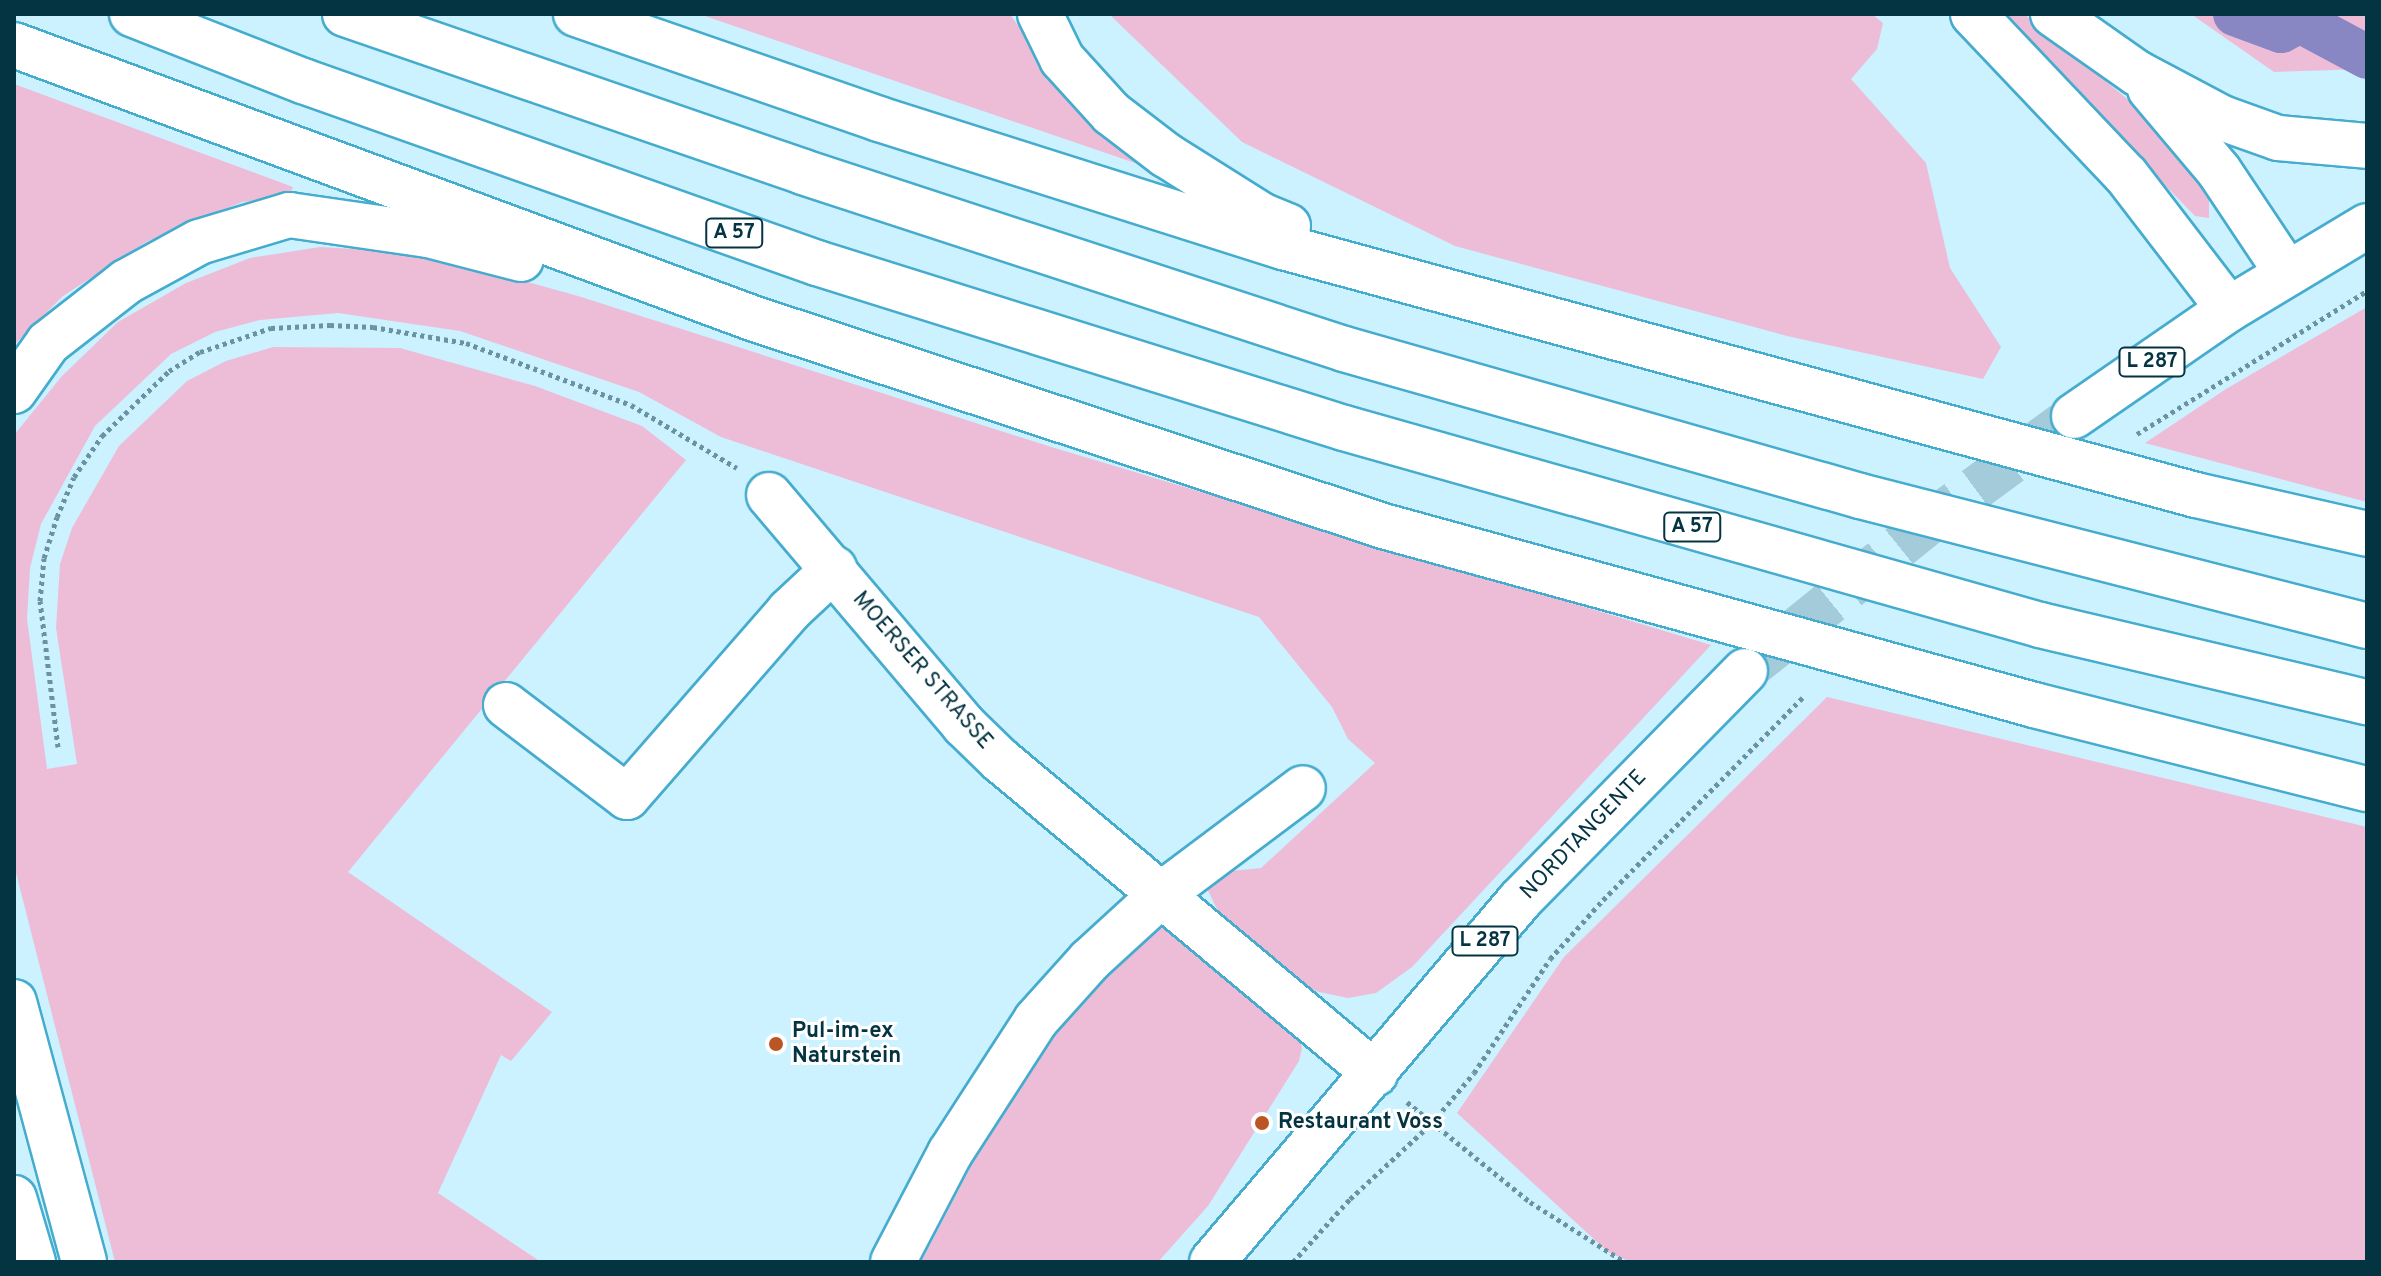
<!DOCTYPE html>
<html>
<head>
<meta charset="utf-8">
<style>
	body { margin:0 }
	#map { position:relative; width:2381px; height:1276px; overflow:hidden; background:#ccf1ff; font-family:Overpass,sans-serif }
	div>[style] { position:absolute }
	.green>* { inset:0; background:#edbdd8 }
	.canal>* { height:44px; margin:-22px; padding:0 22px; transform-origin:22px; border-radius:22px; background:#8887c3 }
	.major-tunnel>* { height:44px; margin-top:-22px; transform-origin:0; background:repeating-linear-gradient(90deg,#a4cbd9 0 44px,transparent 0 66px) }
	.path>* { height:5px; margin-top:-2.5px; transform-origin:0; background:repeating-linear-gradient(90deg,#6993a1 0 4px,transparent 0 8px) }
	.roads { filter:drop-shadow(2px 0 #46acce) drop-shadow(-2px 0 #46acce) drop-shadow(0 2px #46acce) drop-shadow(0 -2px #46acce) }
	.minor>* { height:44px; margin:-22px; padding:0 22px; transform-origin:22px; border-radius:22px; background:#fff }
	.major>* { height:44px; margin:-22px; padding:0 22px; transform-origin:22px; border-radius:22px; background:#fff }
	.highway>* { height:44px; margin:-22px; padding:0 22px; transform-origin:22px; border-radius:22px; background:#fff }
	.dots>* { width:22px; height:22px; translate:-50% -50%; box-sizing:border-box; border:4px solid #fff; border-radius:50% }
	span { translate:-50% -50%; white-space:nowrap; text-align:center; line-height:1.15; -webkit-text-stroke:6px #fff; paint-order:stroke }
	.shield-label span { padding:2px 6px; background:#fff; border:2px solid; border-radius:6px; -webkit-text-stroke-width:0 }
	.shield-label { font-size:20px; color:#043341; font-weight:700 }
	.street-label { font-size:22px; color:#043341 }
	.poi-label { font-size:22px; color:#043341; font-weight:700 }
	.left { translate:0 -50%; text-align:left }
	.frame { position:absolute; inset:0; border:16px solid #043341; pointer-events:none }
</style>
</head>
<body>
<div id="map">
	<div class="green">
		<i style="clip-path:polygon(699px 14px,1010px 14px,1060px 86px,1138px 156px,1135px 163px)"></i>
		<i style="clip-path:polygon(1109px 14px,1872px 14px,1883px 23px,1877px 49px,1851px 79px,1926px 163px,1950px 268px,2001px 347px,1983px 379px,1787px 336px,1455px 246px,1242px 142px)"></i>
		<i style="clip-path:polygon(1998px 14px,2024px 14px,2171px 135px,2209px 196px,2209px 218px,2195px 216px)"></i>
		<i style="clip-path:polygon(2191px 14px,2367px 14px,2367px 69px,2274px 72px)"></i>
		<i style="clip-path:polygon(14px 84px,293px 187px,289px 197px,242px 202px,146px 242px,63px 296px,14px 345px)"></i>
		<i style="clip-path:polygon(320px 247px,424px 253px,578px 296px,1048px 446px,1711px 645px,1412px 967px,1376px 993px,1348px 998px,1319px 992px,1292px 981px,1225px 926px,1204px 882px,1210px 873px,1261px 868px,1375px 763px,1348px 739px,1332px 707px,1259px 617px,721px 437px,639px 392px,460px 331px,338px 313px,260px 320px,215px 332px,171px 354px,95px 426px,41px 524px,30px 568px,27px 619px,47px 769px,77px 764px,56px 628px,60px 564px,72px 528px,119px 446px,187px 381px,226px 361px,273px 347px,400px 348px,535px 386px,642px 426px,686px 460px,348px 872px,552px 1012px,511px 1061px,501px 1055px,438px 1193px,541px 1262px,115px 1262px,14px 865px,14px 435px,62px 376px,118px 322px,186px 283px,250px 258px)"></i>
		<i style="clip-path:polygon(2367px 307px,2367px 502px,2145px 443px,2226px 389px)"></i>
		<i style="clip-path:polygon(1827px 697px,2367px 827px,2367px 1262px,1631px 1262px,1608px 1252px,1457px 1113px,1564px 957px)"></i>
		<i style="clip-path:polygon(1173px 925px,1299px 1034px,1302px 1048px,1299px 1061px,1208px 1206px,1158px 1262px,921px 1262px,1015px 1082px,1066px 1011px,1153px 931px)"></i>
	</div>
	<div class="canal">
		<i style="left:2235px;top:14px;width:49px;rotate:20.3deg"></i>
		<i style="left:2281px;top:31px;width:21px;rotate:-28deg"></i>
		<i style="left:2300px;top:21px;width:76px;rotate:28.2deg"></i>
	</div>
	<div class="major-tunnel">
		<i style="left:1745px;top:671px;width:228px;rotate:-38.9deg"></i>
		<i style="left:1922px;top:528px;width:189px;rotate:-36.4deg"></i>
	</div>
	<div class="path">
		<i style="left:2137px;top:434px;width:271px;rotate:-31.9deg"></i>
		<i style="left:58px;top:747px;width:147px;rotate:-97deg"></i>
		<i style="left:40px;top:601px;width:43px;rotate:-84.7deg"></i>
		<i style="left:44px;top:558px;width:43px;rotate:-72.4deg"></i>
		<i style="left:57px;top:517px;width:43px;rotate:-67deg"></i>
		<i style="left:74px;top:477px;width:50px;rotate:-55.7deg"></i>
		<i style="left:102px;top:436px;width:93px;rotate:-44.1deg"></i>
		<i style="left:169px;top:371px;width:36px;rotate:-32deg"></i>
		<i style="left:200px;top:352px;width:75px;rotate:-18.7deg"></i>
		<i style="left:271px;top:328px;width:59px;rotate:-2.9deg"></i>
		<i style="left:330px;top:325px;width:43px;rotate:2.7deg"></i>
		<i style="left:373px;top:327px;width:94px;rotate:9.8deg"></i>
		<i style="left:466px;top:343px;width:176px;rotate:20.6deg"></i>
		<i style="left:631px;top:405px;width:123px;rotate:30.7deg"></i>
		<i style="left:1407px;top:1102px;width:159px;rotate:39.1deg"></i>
		<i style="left:1530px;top:1202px;width:112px;rotate:32.3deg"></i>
		<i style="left:1293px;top:1262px;width:85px;rotate:-47.9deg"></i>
		<i style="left:1350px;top:1199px;width:112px;rotate:-42.8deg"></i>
		<i style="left:1432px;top:1123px;width:65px;rotate:-50deg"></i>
		<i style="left:1474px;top:1073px;width:137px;rotate:-56.3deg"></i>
		<i style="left:1550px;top:959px;width:79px;rotate:-48.1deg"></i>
		<i style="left:1603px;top:900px;width:285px;rotate:-45.4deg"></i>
	</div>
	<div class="roads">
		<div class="minor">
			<i style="left:769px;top:495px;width:302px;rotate:49.7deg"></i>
			<i style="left:964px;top:725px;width:50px;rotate:44.2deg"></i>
			<i style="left:1000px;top:760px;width:489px;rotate:39.9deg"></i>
			<i style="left:506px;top:705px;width:152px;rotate:37.2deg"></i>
			<i style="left:627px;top:797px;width:247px;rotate:-48.9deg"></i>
			<i style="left:789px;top:611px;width:62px;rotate:-43deg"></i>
			<i style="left:893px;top:1262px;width:123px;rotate:-62.4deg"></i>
			<i style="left:950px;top:1153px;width:158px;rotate:-57.1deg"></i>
			<i style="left:1036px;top:1020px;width:81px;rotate:-48deg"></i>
			<i style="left:1090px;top:960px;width:98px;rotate:-42.5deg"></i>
			<i style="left:1162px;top:894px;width:176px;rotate:-36.9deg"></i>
		</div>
		<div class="major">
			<i style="left:2074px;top:416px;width:188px;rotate:-34.6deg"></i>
			<i style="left:2229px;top:309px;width:161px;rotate:-31deg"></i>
			<i style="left:1212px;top:1262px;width:475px;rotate:-49.6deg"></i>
			<i style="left:1520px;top:900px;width:321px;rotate:-45.5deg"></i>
		</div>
		<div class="highway">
			<i style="left:132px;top:14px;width:184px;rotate:21.4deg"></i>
			<i style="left:303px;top:81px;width:545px;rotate:19.5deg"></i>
			<i style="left:817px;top:263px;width:552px;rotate:17.38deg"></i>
			<i style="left:1344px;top:428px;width:723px;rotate:15.8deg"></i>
			<i style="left:2040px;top:625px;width:336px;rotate:13.3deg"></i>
			<i style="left:345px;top:14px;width:484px;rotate:19deg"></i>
			<i style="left:803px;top:172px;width:569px;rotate:18.12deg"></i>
			<i style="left:1344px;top:349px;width:537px;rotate:15.9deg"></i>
			<i style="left:1860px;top:496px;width:523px;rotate:14.38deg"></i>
			<i style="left:576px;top:14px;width:321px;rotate:19.1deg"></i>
			<i style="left:879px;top:119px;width:424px;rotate:17.6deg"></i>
			<i style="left:1283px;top:247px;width:946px;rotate:15.2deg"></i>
			<i style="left:2196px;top:495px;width:175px;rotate:12.8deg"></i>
			<i style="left:1040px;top:14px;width:50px;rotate:63.9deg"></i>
			<i style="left:1062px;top:59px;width:73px;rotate:47.8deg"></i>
			<i style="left:1111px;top:113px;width:69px;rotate:37.4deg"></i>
			<i style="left:1166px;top:155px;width:115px;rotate:32.2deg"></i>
			<i style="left:1263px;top:216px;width:27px;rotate:22deg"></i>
			<i style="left:1973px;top:14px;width:222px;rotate:46.5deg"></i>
			<i style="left:2126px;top:175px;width:169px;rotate:52.5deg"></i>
			<i style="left:2053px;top:14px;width:103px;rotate:35.1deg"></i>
			<i style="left:2137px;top:73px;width:96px;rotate:27.9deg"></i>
			<i style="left:2222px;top:118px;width:59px;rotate:19.7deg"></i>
			<i style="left:2278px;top:138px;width:89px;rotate:5.1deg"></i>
			<i style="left:14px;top:45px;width:787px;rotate:20.3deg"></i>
			<i style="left:752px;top:318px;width:664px;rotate:18.24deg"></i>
			<i style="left:1383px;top:526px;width:675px;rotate:15.37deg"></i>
			<i style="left:2034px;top:705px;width:343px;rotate:14.2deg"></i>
			<i style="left:2150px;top:89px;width:107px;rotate:49.9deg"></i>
			<i style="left:2219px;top:171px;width:123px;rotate:56.3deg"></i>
			<i style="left:14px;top:391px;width:59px;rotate:-54.7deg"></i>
			<i style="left:48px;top:343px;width:99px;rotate:-38deg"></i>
			<i style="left:126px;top:282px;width:83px;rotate:-28.7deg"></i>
			<i style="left:199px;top:242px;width:94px;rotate:-16.7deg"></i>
			<i style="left:289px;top:215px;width:140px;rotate:8.2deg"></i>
			<i style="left:428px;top:235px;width:96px;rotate:14.5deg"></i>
			<i style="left:14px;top:1002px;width:269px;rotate:74.9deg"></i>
			<i style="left:14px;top:1198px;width:67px;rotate:73.5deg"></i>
		</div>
	</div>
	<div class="dots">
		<i style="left:776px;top:1044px;background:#bb5624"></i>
		<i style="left:1262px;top:1123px;background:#bb5624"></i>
	</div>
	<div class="shield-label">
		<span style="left:734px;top:233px">A 57</span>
		<span style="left:2152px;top:362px">L 287</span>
		<span style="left:1692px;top:527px">A 57</span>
		<span style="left:1485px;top:941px">L 287</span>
	</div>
	<div class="street-label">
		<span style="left:922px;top:671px;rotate:49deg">MOERSER STRASSE</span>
		<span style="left:1584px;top:835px;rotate:-46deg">NORDTANGENTE</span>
	</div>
	<div class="poi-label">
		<span class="left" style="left:792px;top:1044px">Pul-im-ex<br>Naturstein</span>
		<span class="left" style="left:1278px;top:1123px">Restaurant Voss</span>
	</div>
	<div class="frame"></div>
</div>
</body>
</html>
